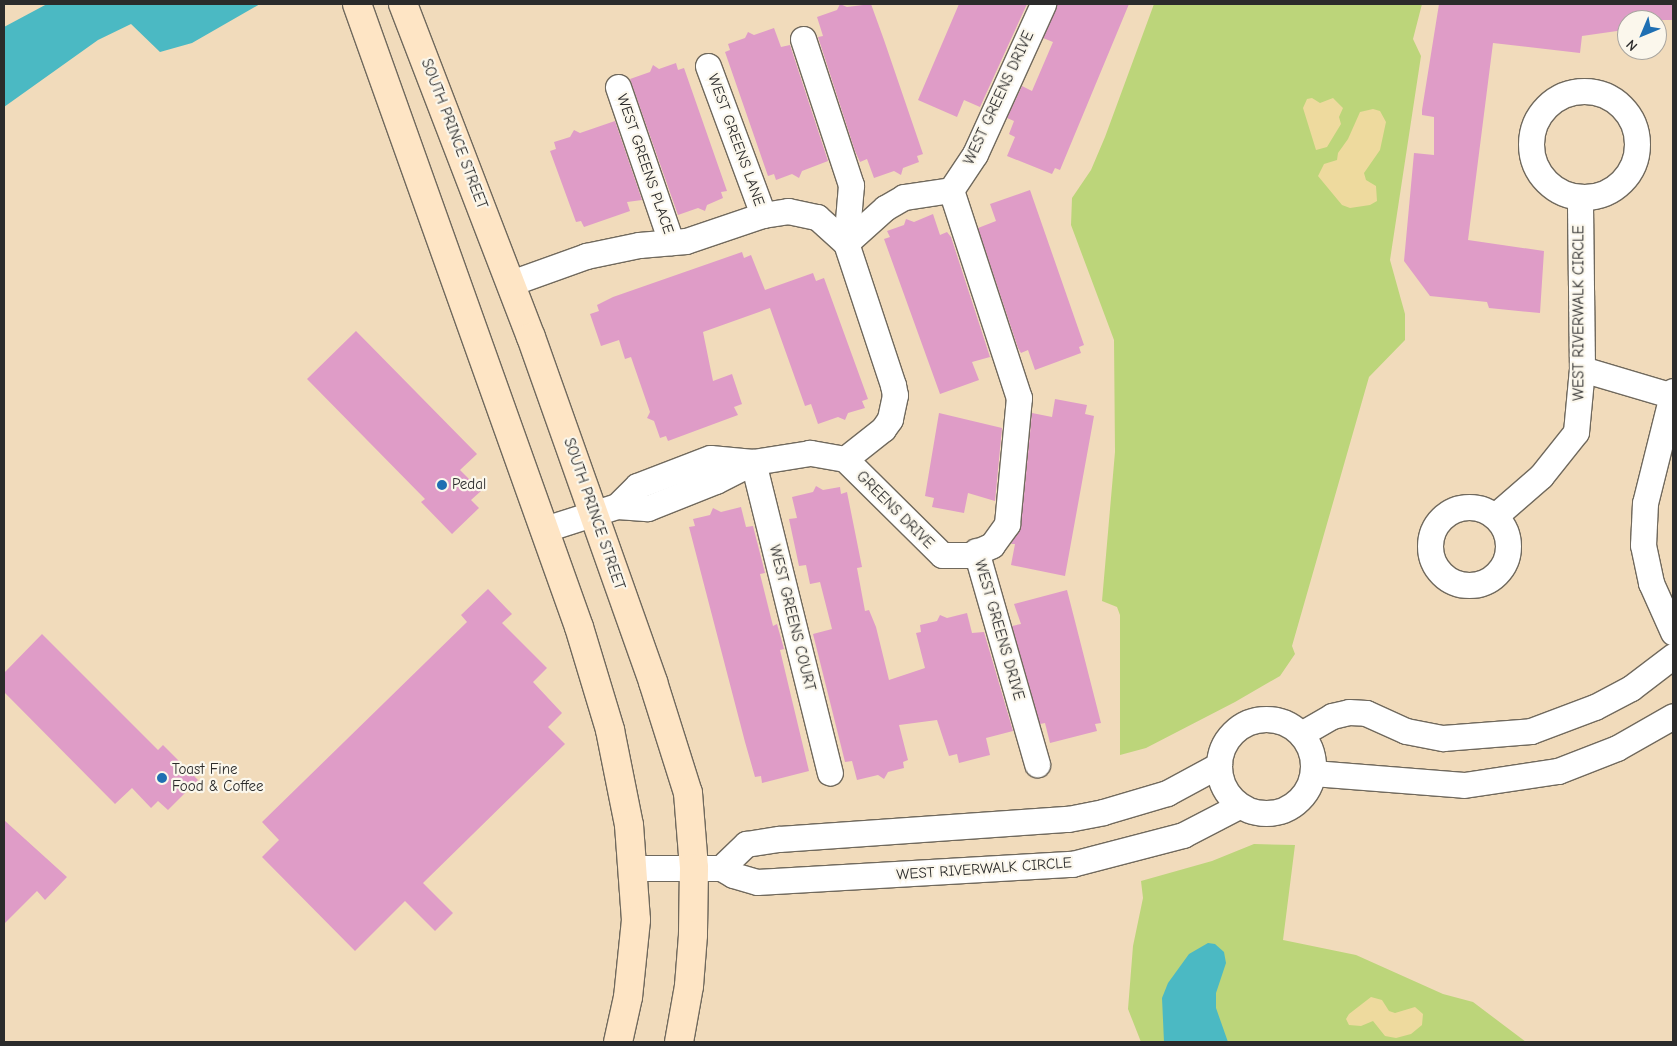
<!DOCTYPE html>
<html>
<head>
<meta charset="utf-8">
<style>
	body { margin:0 }
	#map { position:relative; width:1677px; height:1046px; overflow:hidden; background:#f1dbbb; font-family:"Comic Neue",sans-serif }
	div>[style] { position:absolute }
	.green>* { inset:0; background:#bcd57a }
	.sand>* { inset:0; background:#eeda9e }
	.water>* { inset:0; background:#4bb9c3 }
	.building>* { inset:0; background:#df9cc7 }
	.roads { filter:drop-shadow(1px 0 #70695d) drop-shadow(-1px 0 #70695d) drop-shadow(0 1px #70695d) drop-shadow(0 -1px #70695d) }
	.street>* { height:25px; margin:-12.5px; padding:0 12.5px; transform-origin:12.5px; border-radius:12.5px; background:#fff }
	.street>.ring { margin:-12.5px; padding:0; box-sizing:content-box; background:none; border:25px solid #fff; border-radius:50% }
	.secondary>* { height:28px; margin:-14px; padding:0 14px; transform-origin:14px; border-radius:14px; background:#fee5c5 }
	.dots>* { width:14px; height:14px; translate:-50% -50%; box-sizing:border-box; border:2px solid #fbf7ec; border-radius:50% }
	span { translate:-50% -50%; white-space:nowrap; text-align:center; line-height:1.15; -webkit-text-stroke:4.5px #fbf7ec; paint-order:stroke }
	.street-label { font-size:15px; color:#2b2b2b }
	.poi-label { font-size:15px; color:#2b2b2b }
	.left { translate:0 -50%; text-align:left }
	.frame { position:absolute; inset:0; border:5px solid #2b2b2b; pointer-events:none }
	.north { position:absolute; left:1617px; top:10px; width:50px; height:50px; box-sizing:border-box; background:#fbf7ec; border:1px solid #a8a59f; border-radius:50%; rotate:225deg; font-size:14px; font-weight:700; line-height:20px; text-align:center; color:#2b2b2b }
	.north::after { content:''; display:block; margin:auto; width:18px; height:22px; background:#1f6fb2; clip-path:polygon(50% 0,100% 100%,50% 72%,0 100%) }
</style>
</head>
<body>
<div id="map">
	<div class="green">
		<i style="clip-path:polygon(1154px 4px,1422px 4px,1413px 39px,1421px 56px,1390px 260px,1405px 314px,1405px 340px,1369px 377px,1292px 646px,1295px 654px,1280px 676px,1235px 702px,1146px 748px,1120px 755px,1120px 615px,1117px 607px,1102px 601px,1115px 452px,1114px 340px,1071px 225px,1072px 198px,1091px 170px,1105px 137px)"></i>
		<i style="clip-path:polygon(1254px 844px,1295px 845px,1283px 940px,1356px 955px,1443px 994px,1473px 1002px,1526px 1042px,1141px 1042px,1128px 1009px,1133px 946px,1143px 898px,1141px 881px,1212px 861px)"></i>
	</div>
	<div class="sand">
		<i style="clip-path:polygon(1312px 98px,1320px 103px,1333px 98px,1343px 108px,1339px 117px,1341px 124px,1327px 147px,1316px 150px,1303px 108px,1307px 99px)"></i>
		<i style="clip-path:polygon(1373px 109px,1380px 111px,1386px 122px,1380px 150px,1364px 173px,1366px 180px,1376px 186px,1377px 201px,1370px 205px,1350px 208px,1342px 205px,1318px 176px,1324px 164px,1337px 160px,1338px 153px,1348px 139px,1360px 112px)"></i>
		<i style="clip-path:polygon(1371px 997px,1382px 1000px,1389px 1011px,1395px 1013px,1415px 1007px,1423px 1014px,1422px 1025px,1411px 1034px,1396px 1038px,1385px 1036px,1373px 1021px,1361px 1026px,1349px 1025px,1346px 1019px,1349px 1014px)"></i>
	</div>
	<div class="water">
		<i style="clip-path:polygon(47px 4px,260px 4px,192px 43px,160px 52px,131px 24px,98px 40px,4px 107px,4px 27px)"></i>
		<i style="clip-path:polygon(1208px 943px,1215px 944px,1224px 952px,1226px 963px,1216px 993px,1216px 1008px,1228px 1042px,1164px 1042px,1162px 998px,1168px 983px,1189px 954px)"></i>
	</div>
	<div class="building">
		<i style="clip-path:polygon(840px 4px,847px 7px,871px 4px,884px 40px,923px 154px,917px 156px,919px 162px,903px 168px,901px 175px,894px 171px,874px 178px,867px 159px,860px 162px,855px 151px,818px 37px,823px 36px,817px 17px,837px 10px)"></i>
		<i style="clip-path:polygon(959px 4px,1027px 4px,980px 107px,964px 100px,957px 117px,918px 100px)"></i>
		<i style="clip-path:polygon(1057px 4px,1129px 4px,1060px 170px,1055px 168px,1052px 174px,1007px 156px,1015px 137px,1009px 134px,1014px 121px,1007px 118px,1022px 86px,1032px 91px,1053px 42px,1043px 38px)"></i>
		<i style="clip-path:polygon(1439px 4px,1673px 4px,1673px 20px,1627px 20px,1624px 30px,1582px 36px,1580px 53px,1493px 43px,1468px 240px,1544px 251px,1540px 313px,1489px 308px,1487px 302px,1430px 296px,1404px 261px,1414px 153px,1434px 155px,1434px 117px,1422px 115px,1422px 110px)"></i>
		<i style="clip-path:polygon(774px 28px,781px 47px,790px 45px,828px 161px,802px 171px,799px 178px,792px 174px,776px 180px,774px 174px,768px 176px,725px 52px,730px 50px,728px 44px,745px 38px,748px 32px,754px 35px)"></i>
		<i style="clip-path:polygon(676px 63px,678px 70px,684px 68px,727px 191px,721px 192px,723px 198px,707px 205px,705px 211px,698px 208px,678px 215px,630px 79px,650px 72px,653px 65px,659px 69px)"></i>
		<i style="clip-path:polygon(615px 121px,642px 200px,627px 202px,630px 211px,584px 227px,581px 221px,576px 222px,550px 151px,556px 149px,554px 142px,570px 137px,574px 130px,580px 133px)"></i>
		<i style="clip-path:polygon(1030px 190px,1084px 345px,1079px 347px,1081px 353px,1035px 370px,1028px 350px,1021px 353px,1018px 348px,978px 228px,996px 221px,990px 204px)"></i>
		<i style="clip-path:polygon(933px 214px,940px 235px,947px 232px,951px 237px,990px 357px,972px 362px,979px 380px,940px 394px,884px 239px,890px 237px,887px 231px,904px 225px,906px 219px,914px 222px)"></i>
		<i style="clip-path:polygon(742px 252px,744px 258px,751px 255px,765px 290px,813px 273px,816px 281px,824px 278px,868px 399px,862px 401px,865px 408px,848px 413px,845px 420px,838px 417px,818px 424px,811px 404px,805px 406px,770px 308px,703px 332px,713px 381px,732px 374px,742px 404px,734px 407px,738px 415px,668px 441px,666px 436px,660px 438px,654px 421px,647px 418px,650px 412px,631px 357px,625px 359px,619px 340px,601px 346px,590px 314px,599px 311px,597px 305px,613px 297px)"></i>
		<i style="clip-path:polygon(356px 331px,477px 454px,460px 470px,481px 491px,471px 500px,479px 508px,452px 534px,421px 502px,425px 499px,307px 379px)"></i>
		<i style="clip-path:polygon(1055px 399px,1087px 405px,1085px 414px,1094px 416px,1065px 576px,1011px 565px,1015px 544px,1011px 544px,1021px 525px,1032px 413px,1052px 417px)"></i>
		<i style="clip-path:polygon(939px 413px,1002px 428px,995px 501px,968px 493px,964px 513px,932px 507px,934px 498px,925px 496px)"></i>
		<i style="clip-path:polygon(816px 486px,823px 490px,840px 487px,841px 494px,847px 492px,862px 567px,857px 568px,865px 611px,869px 610px,876px 627px,889px 680px,925px 668px,916px 633px,921px 632px,920px 625px,937px 621px,940px 615px,947px 618px,967px 613px,972px 633px,984px 632px,1013px 731px,986px 738px,990px 755px,959px 763px,957px 754px,949px 756px,937px 720px,899px 725px,908px 760px,903px 762px,904px 768px,888px 772px,884px 779px,878px 775px,857px 780px,852px 761px,845px 762px,813px 634px,832px 629px,820px 582px,810px 584px,806px 565px,799px 566px,789px 519px,797px 518px,792px 497px,813px 492px)"></i>
		<i style="clip-path:polygon(741px 507px,746px 527px,753px 526px,765px 573px,760px 574px,773px 626px,777px 624px,784px 649px,780px 650px,809px 771px,762px 783px,761px 776px,755px 777px,745px 742px,689px 527px,695px 526px,693px 519px,710px 515px,713px 508px,721px 512px)"></i>
		<i style="clip-path:polygon(488px 589px,512px 614px,502px 623px,547px 668px,533px 682px,562px 713px,548px 727px,565px 744px,423px 883px,453px 913px,435px 931px,405px 901px,355px 951px,262px 857px,279px 840px,262px 822px,467px 622px,461px 615px)"></i>
		<i style="clip-path:polygon(1067px 590px,1101px 723px,1095px 724px,1097px 731px,1050px 743px,1045px 723px,1040px 724px,1012px 626px,1021px 624px,1014px 604px)"></i>
		<i style="clip-path:polygon(42px 634px,158px 750px,163px 745px,198px 780px,168px 810px,158px 801px,151px 808px,132px 788px,115px 804px,4px 692px,4px 673px)"></i>
		<i style="clip-path:polygon(4px 820px,67px 877px,45px 900px,37px 891px,4px 924px)"></i>
	</div>
	<div class="roads">
		<div class="street">
			<i style="left:803px;top:39px;width:154px;rotate:71.8deg"></i>
			<i style="left:851px;top:185px;width:58px;rotate:94.9deg"></i>
			<i style="left:708px;top:66px;width:159px;rotate:69.7deg"></i>
			<i style="left:618px;top:87px;width:164px;rotate:71.1deg"></i>
			<i class="ring" style="left:1531px;top:91px;width:81px;height:81px"></i>
			<i style="left:951px;top:190px;width:43px;rotate:-56.3deg"></i>
			<i style="left:975px;top:154px;width:165px;rotate:-65.6deg"></i>
			<i style="left:511px;top:283px;width:80px;rotate:-19.8deg"></i>
			<i style="left:586px;top:256px;width:54px;rotate:-11.7deg"></i>
			<i style="left:639px;top:245px;width:47px;rotate:-4.9deg"></i>
			<i style="left:686px;top:241px;width:81px;rotate:-18.7deg"></i>
			<i style="left:763px;top:215px;width:25px;rotate:-9deg"></i>
			<i style="left:788px;top:211px;width:30px;rotate:12deg"></i>
			<i style="left:817px;top:217px;width:39px;rotate:42deg"></i>
			<i style="left:846px;top:243px;width:150px;rotate:71.7deg"></i>
			<i style="left:893px;top:385px;width:10px;rotate:79deg"></i>
			<i style="left:895px;top:395px;width:25px;rotate:102deg"></i>
			<i style="left:890px;top:419px;width:12px;rotate:125deg"></i>
			<i style="left:883px;top:429px;width:48px;rotate:141.7deg"></i>
			<i style="left:845px;top:459px;width:36px;rotate:-170deg"></i>
			<i style="left:810px;top:453px;width:58px;rotate:171deg"></i>
			<i style="left:753px;top:462px;width:43px;rotate:-174.7deg"></i>
			<i style="left:710px;top:458px;width:78px;rotate:159deg"></i>
			<i style="left:637px;top:486px;width:28px;rotate:135deg"></i>
			<i style="left:1582px;top:369px;width:92px;rotate:16.5deg"></i>
			<i style="left:1673px;top:391px;width:115px;rotate:104deg"></i>
			<i style="left:1645px;top:503px;width:42px;rotate:92.7deg"></i>
			<i style="left:1643px;top:545px;width:39px;rotate:78deg"></i>
			<i style="left:1651px;top:583px;width:54px;rotate:65.8deg"></i>
			<i style="left:845px;top:459px;width:136px;rotate:44.7deg"></i>
			<i style="left:942px;top:555px;width:28px"></i>
			<i style="left:970px;top:555px;width:24px;rotate:-24deg"></i>
			<i style="left:992px;top:545px;width:26px;rotate:-54deg"></i>
			<i style="left:1007px;top:524px;width:127px;rotate:-84.6deg"></i>
			<i style="left:1019px;top:398px;width:219px;rotate:-108.1deg"></i>
			<i style="left:951px;top:190px;width:48px;rotate:171.5deg"></i>
			<i style="left:904px;top:197px;width:22px;rotate:150deg"></i>
			<i style="left:885px;top:208px;width:52px;rotate:138.1deg"></i>
			<i style="left:753px;top:462px;width:320px;rotate:76.1deg"></i>
			<i class="ring" style="left:1430px;top:507px;width:53px;height:53px"></i>
			<i style="left:1495px;top:516px;width:61px;rotate:-41deg"></i>
			<i style="left:1541px;top:476px;width:56px;rotate:-51.5deg"></i>
			<i style="left:1576px;top:432px;width:63px;rotate:-84.6deg"></i>
			<i style="left:1582px;top:369px;width:172px;rotate:-90.7deg"></i>
			<i style="left:545px;top:529px;width:76px;rotate:-17.7deg"></i>
			<i style="left:617px;top:506px;width:31px;rotate:4deg"></i>
			<i style="left:648px;top:508px;width:73px;rotate:-21.7deg"></i>
			<i style="left:716px;top:481px;width:42px;rotate:-27.2deg"></i>
			<i style="left:976px;top:551px;width:222px;rotate:74deg"></i>
			<i class="ring" style="left:1219px;top:719px;width:69px;height:69px"></i>
			<i style="left:1301px;top:734px;width:36px;rotate:-30deg"></i>
			<i style="left:1332px;top:716px;width:17px;rotate:-13deg"></i>
			<i style="left:1349px;top:712px;width:17px;rotate:3deg"></i>
			<i style="left:1366px;top:713px;width:44px;rotate:24.2deg"></i>
			<i style="left:1406px;top:731px;width:38px;rotate:11deg"></i>
			<i style="left:1443px;top:738px;width:88px;rotate:-4.5deg"></i>
			<i style="left:1531px;top:731px;width:68px;rotate:-20.6deg"></i>
			<i style="left:1595px;top:707px;width:41px;rotate:-27.8deg"></i>
			<i style="left:1631px;top:688px;width:53px;rotate:-37.3deg"></i>
			<i style="left:1313px;top:773px;width:151px;rotate:4.5deg"></i>
			<i style="left:1464px;top:785px;width:95px;rotate:-8.5deg"></i>
			<i style="left:1558px;top:771px;width:63px;rotate:-21.3deg"></i>
			<i style="left:1617px;top:748px;width:64px;rotate:-29.7deg"></i>
			<i style="left:632px;top:868px;width:89px"></i>
			<i style="left:721px;top:868px;width:14px;rotate:30deg"></i>
			<i style="left:733px;top:875px;width:25px;rotate:16deg"></i>
			<i style="left:757px;top:882px;width:316px;rotate:-3.3deg"></i>
			<i style="left:1072px;top:864px;width:115px;rotate:-14.6deg"></i>
			<i style="left:1183px;top:835px;width:63px;rotate:-27.4deg"></i>
			<i style="left:721px;top:868px;width:35px;rotate:-44deg"></i>
			<i style="left:746px;top:844px;width:33px;rotate:-9deg"></i>
			<i style="left:779px;top:839px;width:290px;rotate:-4deg"></i>
			<i style="left:1068px;top:819px;width:36px;rotate:-11deg"></i>
			<i style="left:1103px;top:812px;width:67px;rotate:-16.5deg"></i>
			<i style="left:1167px;top:793px;width:59px;rotate:-28.3deg"></i>
		</div>
		<div class="secondary">
			<i style="left:357px;top:4px;width:661px;rotate:70.39deg"></i>
			<i style="left:579px;top:627px;width:108px;rotate:73.2deg"></i>
			<i style="left:610px;top:730px;width:97px;rotate:78.7deg"></i>
			<i style="left:629px;top:825px;width:95px;rotate:85.8deg"></i>
			<i style="left:636px;top:920px;width:77px;rotate:95.9deg"></i>
			<i style="left:628px;top:997px;width:46px;rotate:102.5deg"></i>
			<i style="left:403px;top:4px;width:357px;rotate:69deg"></i>
			<i style="left:531px;top:337px;width:366px;rotate:70.5deg"></i>
			<i style="left:653px;top:682px;width:116px;rotate:72.5deg"></i>
			<i style="left:688px;top:793px;width:75px;rotate:85.4deg"></i>
			<i style="left:694px;top:868px;width:67px;rotate:90.9deg"></i>
			<i style="left:693px;top:935px;width:51px;rotate:94.5deg"></i>
			<i style="left:689px;top:986px;width:57px;rotate:100.1deg"></i>
		</div>
	</div>
	<div class="dots">
		<i style="left:442px;top:485px;background:#1f6fb2"></i>
		<i style="left:162px;top:778px;background:#1f6fb2"></i>
	</div>
	<div class="street-label">
		<span style="left:999px;top:98px;rotate:-65deg">WEST GREENS DRIVE</span>
		<span style="left:454px;top:134px;rotate:69deg">SOUTH PRINCE STREET</span>
		<span style="left:736px;top:140px;rotate:70deg">WEST GREENS LANE</span>
		<span style="left:645px;top:164px;rotate:71deg">WEST GREENS PLACE</span>
		<span style="left:1579px;top:313px;rotate:-90deg">WEST RIVERWALK CIRCLE</span>
		<span style="left:895px;top:510px;rotate:45deg">GREENS DRIVE</span>
		<span style="left:594px;top:514px;rotate:71deg">SOUTH PRINCE STREET</span>
		<span style="left:792px;top:618px;rotate:76deg">WEST GREENS COURT</span>
		<span style="left:999px;top:630px;rotate:74deg">WEST GREENS DRIVE</span>
		<span style="left:984px;top:869px;rotate:-4deg">WEST RIVERWALK CIRCLE</span>
	</div>
	<div class="poi-label">
		<span class="left" style="left:452px;top:485px">Pedal</span>
		<span class="left" style="left:172px;top:778px">Toast Fine<br>Food &amp; Coffee</span>
	</div>
	<div class="frame"></div>
	<div class="north">N</div>
</div>
</body>
</html>
